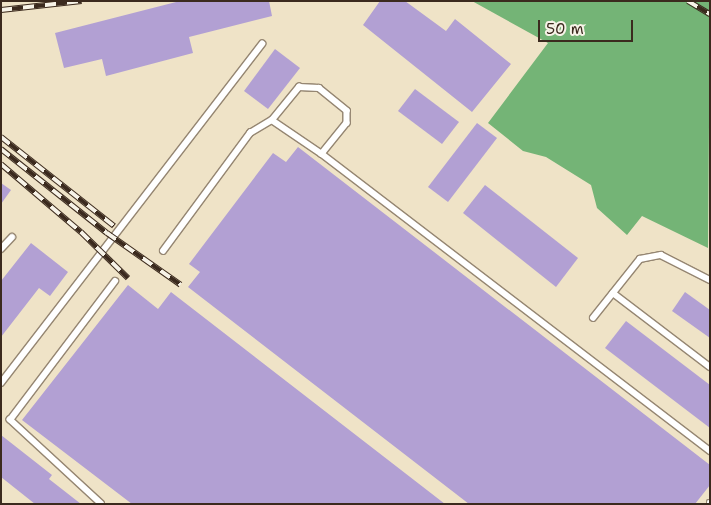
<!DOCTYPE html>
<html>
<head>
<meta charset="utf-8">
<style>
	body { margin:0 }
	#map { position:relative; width:711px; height:505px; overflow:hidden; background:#efe3c7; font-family:"Shantell Sans",sans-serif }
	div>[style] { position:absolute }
	.forest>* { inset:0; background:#74b476 }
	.building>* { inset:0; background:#b2a0d3 }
	.roads { filter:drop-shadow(1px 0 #958672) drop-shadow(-1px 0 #958672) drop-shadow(0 1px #958672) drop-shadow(0 -1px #958672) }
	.lane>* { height:5.5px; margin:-2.75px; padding:0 2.75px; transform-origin:2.75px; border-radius:2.75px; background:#fff }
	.rail>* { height:5.5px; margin-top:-2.75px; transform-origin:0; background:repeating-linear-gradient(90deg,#f7f3e8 0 11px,#3b2a1e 0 22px); box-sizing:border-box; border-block:1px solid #3b2a1e }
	span { translate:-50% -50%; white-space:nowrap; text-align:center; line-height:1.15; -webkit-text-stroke:4px #f7f3e8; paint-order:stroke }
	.frame { position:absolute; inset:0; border:2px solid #3b2a1e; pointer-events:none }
	.scale { position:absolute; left:538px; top:20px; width:95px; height:22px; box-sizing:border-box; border:2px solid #3b2a1e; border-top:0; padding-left:6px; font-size:15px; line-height:18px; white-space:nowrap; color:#3b2a1e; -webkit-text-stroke:4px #f7f3e8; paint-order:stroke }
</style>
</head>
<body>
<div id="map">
	<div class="forest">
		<i style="clip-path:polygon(472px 1px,710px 1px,708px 248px,642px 216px,627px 235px,597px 208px,591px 185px,546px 157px,523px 151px,488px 123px,548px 43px)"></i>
	</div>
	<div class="building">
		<i style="clip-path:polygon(180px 1px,269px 1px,272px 16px,189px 37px,193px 53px,106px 76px,102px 59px,64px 68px,55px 33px)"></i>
		<i style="clip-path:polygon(380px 1px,405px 1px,446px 31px,455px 19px,511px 64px,472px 112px,363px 25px)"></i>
		<i style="clip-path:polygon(275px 49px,300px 68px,268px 109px,244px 91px)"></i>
		<i style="clip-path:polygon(415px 89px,459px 122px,442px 144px,398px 111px)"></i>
		<i style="clip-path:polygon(477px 123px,497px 138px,448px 202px,428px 187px)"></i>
		<i style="clip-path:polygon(298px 147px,710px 465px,710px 485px,695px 504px,469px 504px,188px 287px,200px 272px,189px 264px,273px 153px,286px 162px)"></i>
		<i style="clip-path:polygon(1px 183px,11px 190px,1px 204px)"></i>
		<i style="clip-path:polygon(485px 185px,578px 258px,556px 287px,463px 213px)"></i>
		<i style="clip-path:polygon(31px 243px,68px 272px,50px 296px,39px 288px,1px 337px,1px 281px)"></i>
		<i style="clip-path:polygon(128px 285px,158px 309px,171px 292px,445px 504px,132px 504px,22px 420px)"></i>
		<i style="clip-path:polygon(685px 292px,710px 310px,710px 338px,672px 311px)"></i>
		<i style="clip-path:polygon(626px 321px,710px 385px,710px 428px,605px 348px)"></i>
		<i style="clip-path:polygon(1px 435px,52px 475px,49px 479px,81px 504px,35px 504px,1px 477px)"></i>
	</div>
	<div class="roads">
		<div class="lane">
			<i style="left:272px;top:120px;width:43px;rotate:-50.7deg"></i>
			<i style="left:299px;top:87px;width:20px;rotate:3deg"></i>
			<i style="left:319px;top:88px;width:36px;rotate:39deg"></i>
			<i style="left:347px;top:111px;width:12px;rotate:90deg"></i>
			<i style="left:347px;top:123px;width:40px;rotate:129deg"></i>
			<i style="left:1px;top:249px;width:16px;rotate:-47deg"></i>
			<i style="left:163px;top:251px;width:147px;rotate:-53.6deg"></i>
			<i style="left:250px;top:133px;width:26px;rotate:-31deg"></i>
			<i style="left:272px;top:120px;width:60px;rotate:34.2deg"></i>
			<i style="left:322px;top:154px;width:489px;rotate:37.4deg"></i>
			<i style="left:613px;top:293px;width:122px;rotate:37.3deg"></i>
			<i style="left:593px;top:318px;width:75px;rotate:-51.5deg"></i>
			<i style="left:640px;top:259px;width:21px;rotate:-11deg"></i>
			<i style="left:661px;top:255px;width:55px;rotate:27deg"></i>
			<i style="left:1px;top:383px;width:428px;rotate:-52.4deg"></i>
			<i style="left:101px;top:504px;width:124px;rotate:-137.3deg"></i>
			<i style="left:10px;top:420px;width:174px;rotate:-52.9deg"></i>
			<i style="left:710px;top:504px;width:1px;rotate:-90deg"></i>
		</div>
	</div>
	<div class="rail">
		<i style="left:688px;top:1px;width:26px;rotate:31deg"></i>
		<i style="left:1px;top:10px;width:81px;rotate:-6.4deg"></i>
		<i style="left:1px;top:137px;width:144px;rotate:38.2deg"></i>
		<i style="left:1px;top:149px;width:135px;rotate:38.4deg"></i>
		<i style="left:107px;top:233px;width:90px;rotate:35.1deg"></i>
		<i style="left:1px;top:164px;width:105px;rotate:40.4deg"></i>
		<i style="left:81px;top:232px;width:66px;rotate:44.4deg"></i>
	</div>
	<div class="frame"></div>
	<div class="scale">50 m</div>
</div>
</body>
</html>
